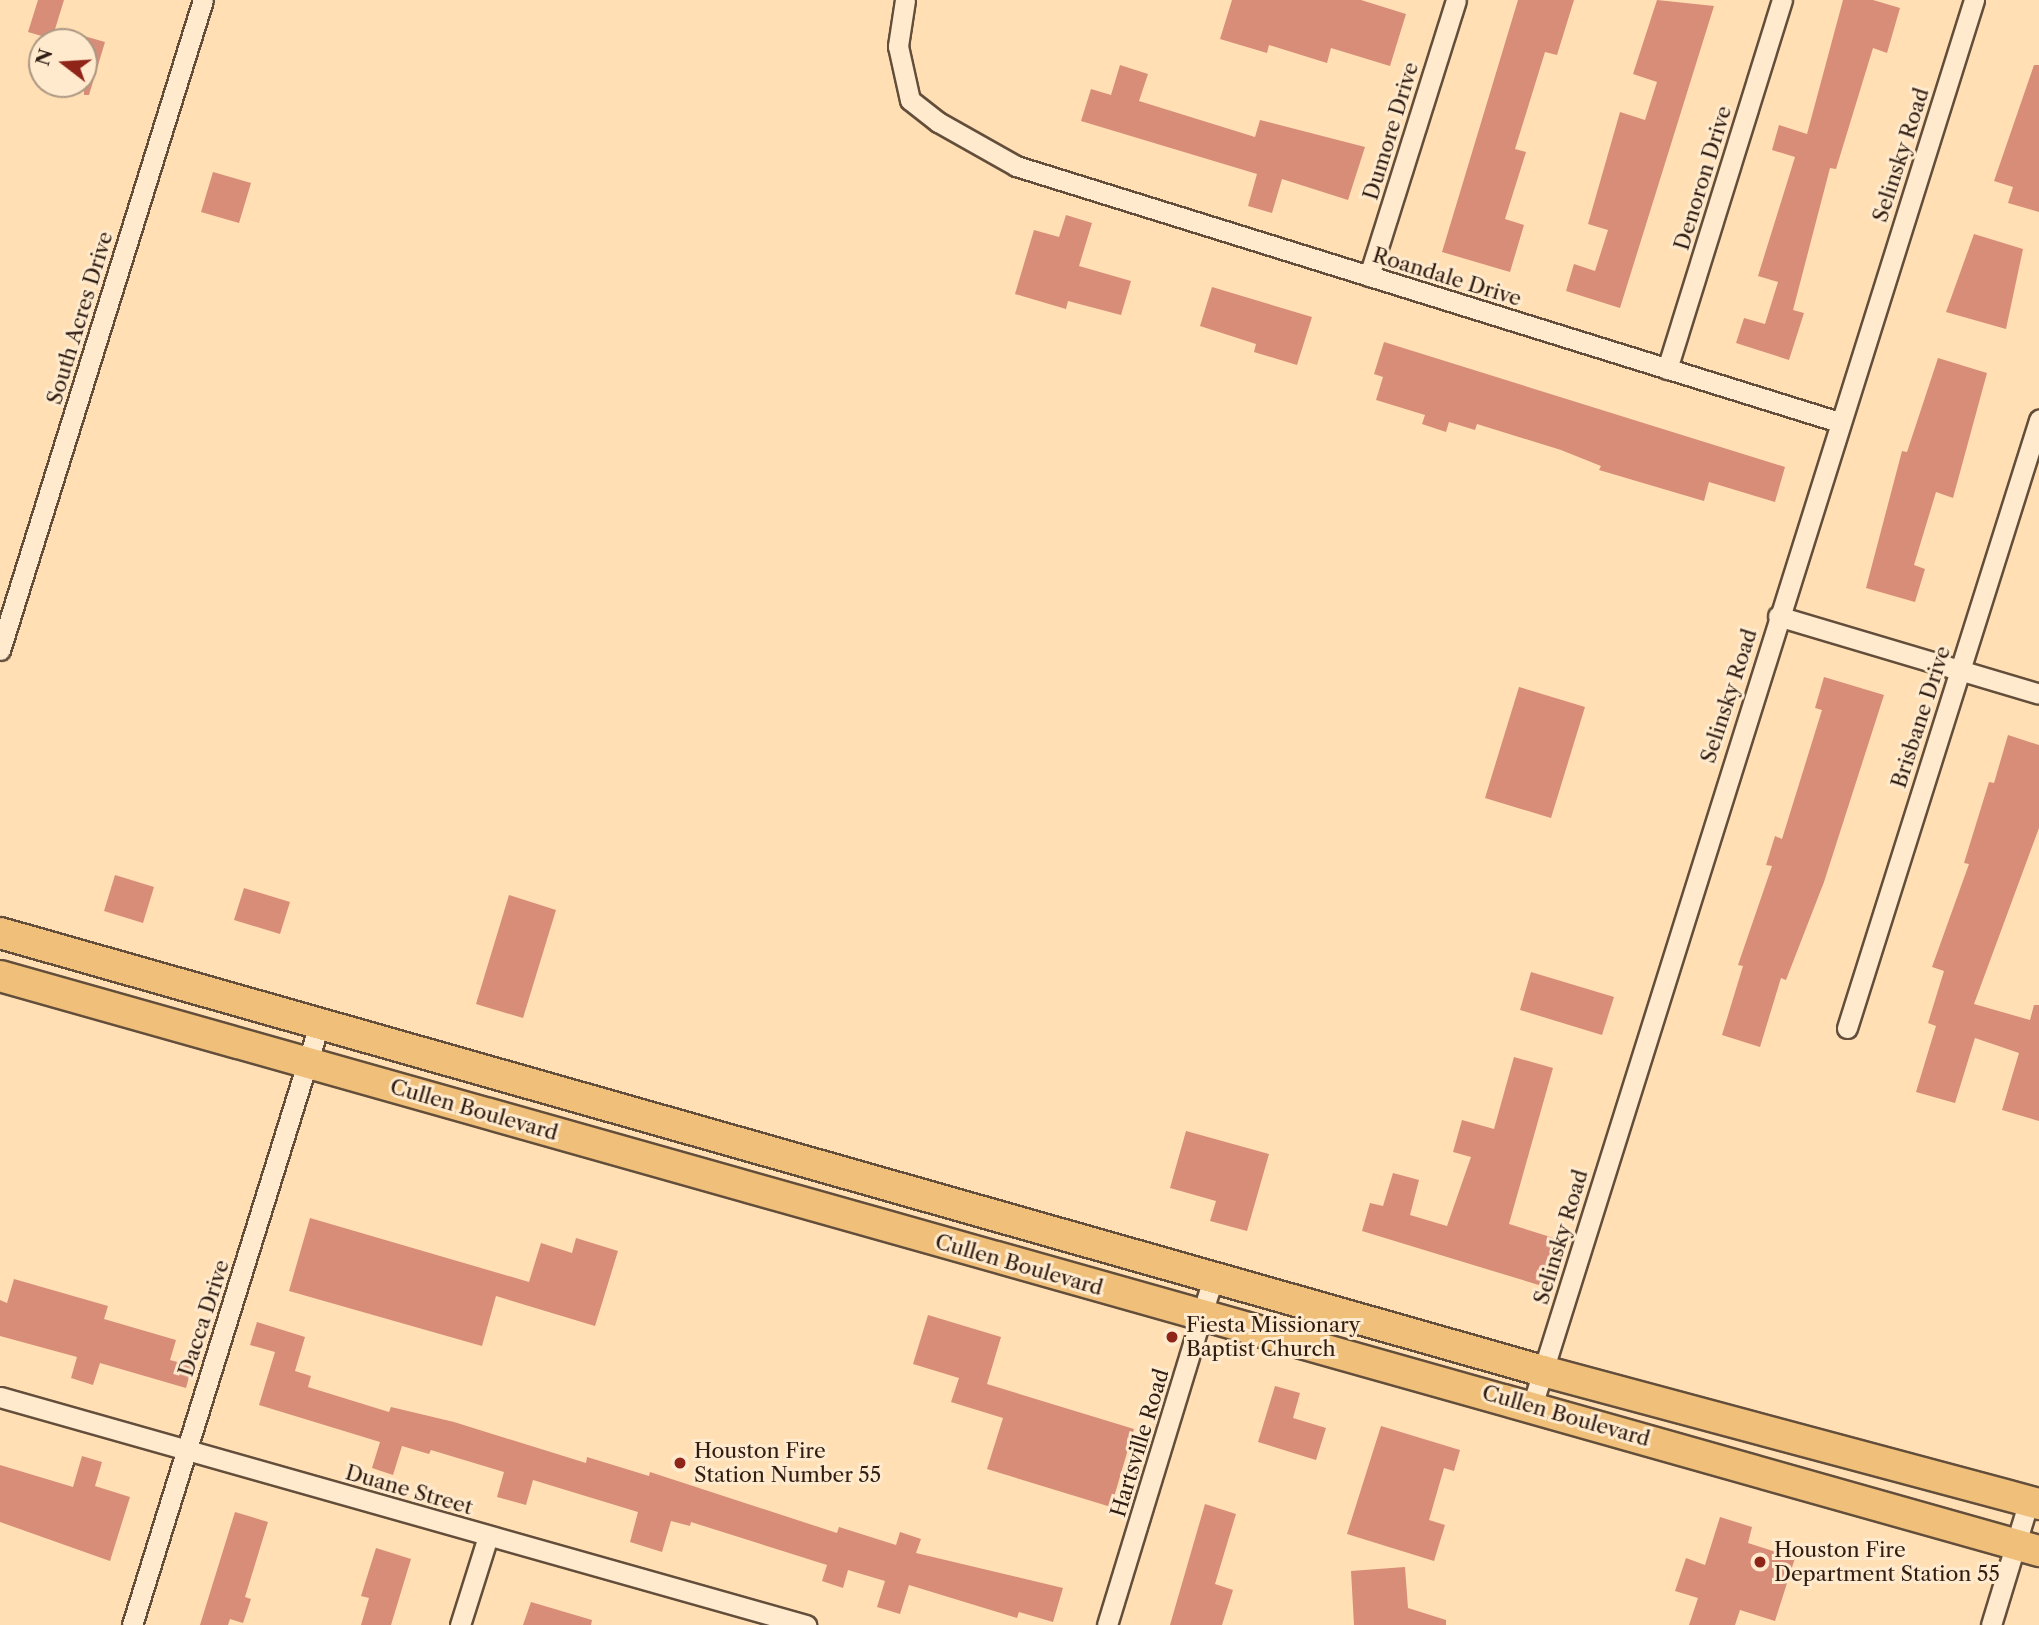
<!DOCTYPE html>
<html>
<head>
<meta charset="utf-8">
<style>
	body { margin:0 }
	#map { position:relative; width:2039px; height:1625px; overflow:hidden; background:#ffdfb3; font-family:"Libre Caslon Text",serif }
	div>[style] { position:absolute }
	.building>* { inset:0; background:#d88d79 }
	.roads { filter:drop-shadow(2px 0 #634e3b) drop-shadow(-2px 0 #634e3b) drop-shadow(0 2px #634e3b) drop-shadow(0 -2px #634e3b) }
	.minor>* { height:19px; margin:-9.5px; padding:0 9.5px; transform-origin:9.5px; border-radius:9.5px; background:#ffeace }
	.primary>* { height:30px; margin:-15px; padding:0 15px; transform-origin:15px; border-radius:15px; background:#f0c07a }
	.dots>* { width:19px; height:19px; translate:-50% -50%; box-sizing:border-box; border:4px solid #ffeace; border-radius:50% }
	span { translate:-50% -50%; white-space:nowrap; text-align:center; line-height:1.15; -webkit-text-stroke:6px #ffeace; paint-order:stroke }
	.street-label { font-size:21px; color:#2f1d13 }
	.poi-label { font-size:21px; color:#2f1d13 }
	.left { translate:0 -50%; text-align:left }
	.north { position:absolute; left:28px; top:28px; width:70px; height:70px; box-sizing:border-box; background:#ffeace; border:2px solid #ac9883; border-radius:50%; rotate:287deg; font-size:19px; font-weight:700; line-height:28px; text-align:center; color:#2f1d13 }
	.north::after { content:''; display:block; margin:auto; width:24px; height:32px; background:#8f2418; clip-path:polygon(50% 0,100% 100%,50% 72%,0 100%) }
</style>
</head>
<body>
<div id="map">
	<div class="building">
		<i style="clip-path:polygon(38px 0,64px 0,52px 39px,28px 32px)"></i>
		<i style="clip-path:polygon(1232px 0,1361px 0,1406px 14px,1390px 66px,1331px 48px,1327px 63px,1269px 45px,1267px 53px,1220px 39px)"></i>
		<i style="clip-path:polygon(1518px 0,1574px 0,1557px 55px,1545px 52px,1515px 149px,1526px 152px,1505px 219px,1524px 225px,1510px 272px,1442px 252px)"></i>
		<i style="clip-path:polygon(1657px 0,1714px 6px,1620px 308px,1566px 291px,1574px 264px,1595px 271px,1608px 230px,1588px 224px,1620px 112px,1645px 120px,1657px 82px,1633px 74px)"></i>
		<i style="clip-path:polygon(1843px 0,1873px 0,1900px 8px,1887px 53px,1873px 48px,1836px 169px,1830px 168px,1793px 310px,1804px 313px,1789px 360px,1736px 343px,1744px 318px,1765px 324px,1778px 282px,1758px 276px,1795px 157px,1772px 150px,1779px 125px,1807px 134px)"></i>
		<i style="clip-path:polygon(84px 36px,105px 42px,89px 95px,84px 95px)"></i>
		<i style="clip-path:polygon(1120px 65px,1148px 74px,1139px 101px,1255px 137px,1260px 120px,1365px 147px,1348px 200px,1282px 179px,1272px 213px,1248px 206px,1257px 174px,1081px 121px,1091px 89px,1111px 95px)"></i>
		<i style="clip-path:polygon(2034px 65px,2039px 65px,2039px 212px,2008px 203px,2013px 187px,1994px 181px)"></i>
		<i style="clip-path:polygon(213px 172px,251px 183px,239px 223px,201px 212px)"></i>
		<i style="clip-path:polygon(1066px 215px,1092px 223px,1079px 266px,1131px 281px,1121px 315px,1068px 301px,1066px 309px,1015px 294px,1034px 230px,1059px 237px)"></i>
		<i style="clip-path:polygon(1974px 234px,2023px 249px,2006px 329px,1946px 312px)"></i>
		<i style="clip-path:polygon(1212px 287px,1312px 317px,1297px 365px,1254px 352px,1256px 344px,1200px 326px)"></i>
		<i style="clip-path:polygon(1384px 342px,1785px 467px,1775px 502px,1709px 482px,1704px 501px,1599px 470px,1601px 466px,1561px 450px,1477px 424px,1475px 430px,1449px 422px,1446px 432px,1422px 424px,1425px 415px,1376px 400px,1383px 377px,1374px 374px)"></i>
		<i style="clip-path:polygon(1938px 358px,1987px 373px,1953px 498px,1936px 492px,1914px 565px,1925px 569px,1915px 602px,1866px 588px,1902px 451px,1907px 452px)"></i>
		<i style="clip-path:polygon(1824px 677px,1884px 695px,1824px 882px,1786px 980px,1781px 978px,1760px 1047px,1722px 1035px,1743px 966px,1738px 965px,1772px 866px,1766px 865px,1775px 836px,1782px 839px,1822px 710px,1815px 708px)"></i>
		<i style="clip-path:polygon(1519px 687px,1585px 707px,1551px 818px,1485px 798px)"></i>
		<i style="clip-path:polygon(2008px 735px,2039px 745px,2039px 828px,1974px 1004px,2030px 1020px,2034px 1005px,2039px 1005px,2039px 1121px,2002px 1110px,2019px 1053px,1975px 1038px,1955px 1103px,1916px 1092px,1936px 1026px,1928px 1023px,1944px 971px,1932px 967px,1969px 864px,1964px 863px,1989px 782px,1994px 783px)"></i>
		<i style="clip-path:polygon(115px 875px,154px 887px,143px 923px,104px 911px)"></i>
		<i style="clip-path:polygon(244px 888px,290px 902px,280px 934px,234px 920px)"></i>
		<i style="clip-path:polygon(509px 895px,556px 910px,523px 1018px,476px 1004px)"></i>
		<i style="clip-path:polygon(1531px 972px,1614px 997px,1602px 1035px,1520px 1010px)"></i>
		<i style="clip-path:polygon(1514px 1057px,1553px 1068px,1509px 1224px,1557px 1239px,1542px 1286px,1362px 1231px,1370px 1203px,1383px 1206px,1393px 1173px,1419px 1180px,1410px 1215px,1447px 1226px,1471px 1157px,1453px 1152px,1462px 1120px,1494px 1129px)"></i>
		<i style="clip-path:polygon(1186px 1131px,1269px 1154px,1247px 1231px,1210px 1221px,1216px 1201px,1170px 1188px)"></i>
		<i style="clip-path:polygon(310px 1218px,529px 1282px,541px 1243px,572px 1253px,576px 1238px,618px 1251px,595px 1326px,496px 1296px,482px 1346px,289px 1291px)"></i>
		<i style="clip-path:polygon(14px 1279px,108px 1306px,104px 1319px,176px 1340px,170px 1360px,192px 1366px,186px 1388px,100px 1363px,93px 1385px,71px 1378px,77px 1357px,0 1336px,0 1300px,7px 1303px)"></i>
		<i style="clip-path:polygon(928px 1315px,1001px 1337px,987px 1384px,1134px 1429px,1111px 1507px,987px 1469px,1003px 1418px,951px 1402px,959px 1378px,913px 1364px)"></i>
		<i style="clip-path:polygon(257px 1322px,305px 1337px,295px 1371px,311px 1376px,308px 1387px,389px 1412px,391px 1407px,454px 1422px,586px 1463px,587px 1457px,649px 1476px,650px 1472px,837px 1533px,839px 1527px,896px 1545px,900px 1532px,921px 1539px,916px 1553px,1063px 1588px,1053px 1622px,1019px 1612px,1017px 1618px,909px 1585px,900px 1614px,877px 1607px,885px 1581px,848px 1570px,843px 1588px,822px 1581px,827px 1565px,691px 1522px,690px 1526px,671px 1521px,662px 1552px,630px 1542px,638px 1512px,533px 1480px,526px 1505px,497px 1497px,504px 1472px,431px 1450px,429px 1454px,402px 1446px,393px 1475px,372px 1468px,380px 1442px,259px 1405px,275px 1352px,250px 1345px)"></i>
		<i style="clip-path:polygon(1275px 1386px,1300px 1393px,1293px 1418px,1326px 1428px,1316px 1460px,1258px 1442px)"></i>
		<i style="clip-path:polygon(1381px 1426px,1460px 1450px,1454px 1471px,1444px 1468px,1429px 1520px,1445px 1525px,1434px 1561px,1347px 1534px)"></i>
		<i style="clip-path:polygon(82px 1456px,102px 1462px,95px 1486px,130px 1497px,110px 1561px,0 1522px,0 1465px,73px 1487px)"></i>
		<i style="clip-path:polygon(1205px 1504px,1236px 1514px,1215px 1584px,1233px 1590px,1222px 1625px,1170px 1625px)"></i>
		<i style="clip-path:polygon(235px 1512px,268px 1522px,245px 1597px,251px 1599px,243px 1623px,230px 1619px,228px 1625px,200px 1625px)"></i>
		<i style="clip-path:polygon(1720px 1517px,1752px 1527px,1748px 1543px,1795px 1558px,1775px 1621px,1740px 1610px,1735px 1625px,1689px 1625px,1698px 1598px,1675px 1591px,1686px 1558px,1705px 1565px)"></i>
		<i style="clip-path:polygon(376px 1548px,411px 1559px,391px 1625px,361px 1625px,369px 1598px,361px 1596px)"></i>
		<i style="clip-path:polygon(1405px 1567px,1408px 1608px,1446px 1620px,1446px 1625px,1354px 1625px,1351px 1571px)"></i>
		<i style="clip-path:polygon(531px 1602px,592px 1620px,591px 1625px,523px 1625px)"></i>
	</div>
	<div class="roads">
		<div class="minor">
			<i style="left:905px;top:0;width:47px;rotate:98.7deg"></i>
			<i style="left:898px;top:46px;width:55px;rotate:77.5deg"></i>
			<i style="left:910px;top:100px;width:36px;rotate:38deg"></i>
			<i style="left:938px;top:122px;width:90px;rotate:29.4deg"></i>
			<i style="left:1016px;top:166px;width:862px;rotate:17.28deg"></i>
			<i style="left:1369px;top:276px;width:289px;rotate:-72.5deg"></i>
			<i style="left:1667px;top:369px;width:387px;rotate:-72.7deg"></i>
			<i style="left:1778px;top:616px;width:272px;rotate:16.6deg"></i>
			<i style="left:0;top:650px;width:681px;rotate:-72.66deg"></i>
			<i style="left:1847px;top:1028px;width:638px;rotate:-72.47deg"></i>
			<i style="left:0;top:1397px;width:838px;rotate:15.8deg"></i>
			<i style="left:1532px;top:1406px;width:1474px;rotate:-72.55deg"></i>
			<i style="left:132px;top:1625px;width:628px;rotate:-72.69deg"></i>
			<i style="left:460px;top:1625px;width:93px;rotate:-72.5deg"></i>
			<i style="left:1107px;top:1625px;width:367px;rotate:-73deg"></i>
			<i style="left:1991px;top:1625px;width:130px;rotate:-73deg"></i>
		</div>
		<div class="primary">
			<i style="left:0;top:933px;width:1604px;rotate:15.85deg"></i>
			<i style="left:1543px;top:1371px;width:514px;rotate:15.01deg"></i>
			<i style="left:0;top:976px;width:2119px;rotate:15.75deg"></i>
		</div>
	</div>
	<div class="dots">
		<i style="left:1172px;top:1337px;background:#8f2418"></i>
		<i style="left:680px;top:1463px;background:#8f2418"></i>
		<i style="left:1760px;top:1562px;background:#8f2418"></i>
	</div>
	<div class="street-label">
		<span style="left:1391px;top:131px;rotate:-73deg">Dumore Drive</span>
		<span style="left:1901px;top:155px;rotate:-72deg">Selinsky Road</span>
		<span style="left:1703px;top:178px;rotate:-73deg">Denoron Drive</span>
		<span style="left:1447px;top:277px;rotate:17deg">Roandale Drive</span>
		<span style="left:80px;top:318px;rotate:-73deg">South Acres Drive</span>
		<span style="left:1729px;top:696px;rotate:-72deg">Selinsky Road</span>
		<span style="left:1921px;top:717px;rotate:-72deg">Brisbane Drive</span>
		<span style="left:474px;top:1110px;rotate:16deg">Cullen Boulevard</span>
		<span style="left:1561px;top:1237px;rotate:-73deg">Selinsky Road</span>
		<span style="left:1019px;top:1265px;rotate:16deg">Cullen Boulevard</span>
		<span style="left:204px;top:1318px;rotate:-72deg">Dacca Drive</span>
		<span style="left:1566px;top:1416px;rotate:16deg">Cullen Boulevard</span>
		<span style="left:1140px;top:1443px;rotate:-73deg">Hartsville Road</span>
		<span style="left:409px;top:1490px;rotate:16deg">Duane Street</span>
	</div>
	<div class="poi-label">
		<span class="left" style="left:1186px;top:1337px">Fiesta Missionary<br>Baptist Church</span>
		<span class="left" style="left:694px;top:1463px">Houston Fire<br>Station Number 55</span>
		<span class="left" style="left:1774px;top:1562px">Houston Fire<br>Department Station 55</span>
	</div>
	<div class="north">N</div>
</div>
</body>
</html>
